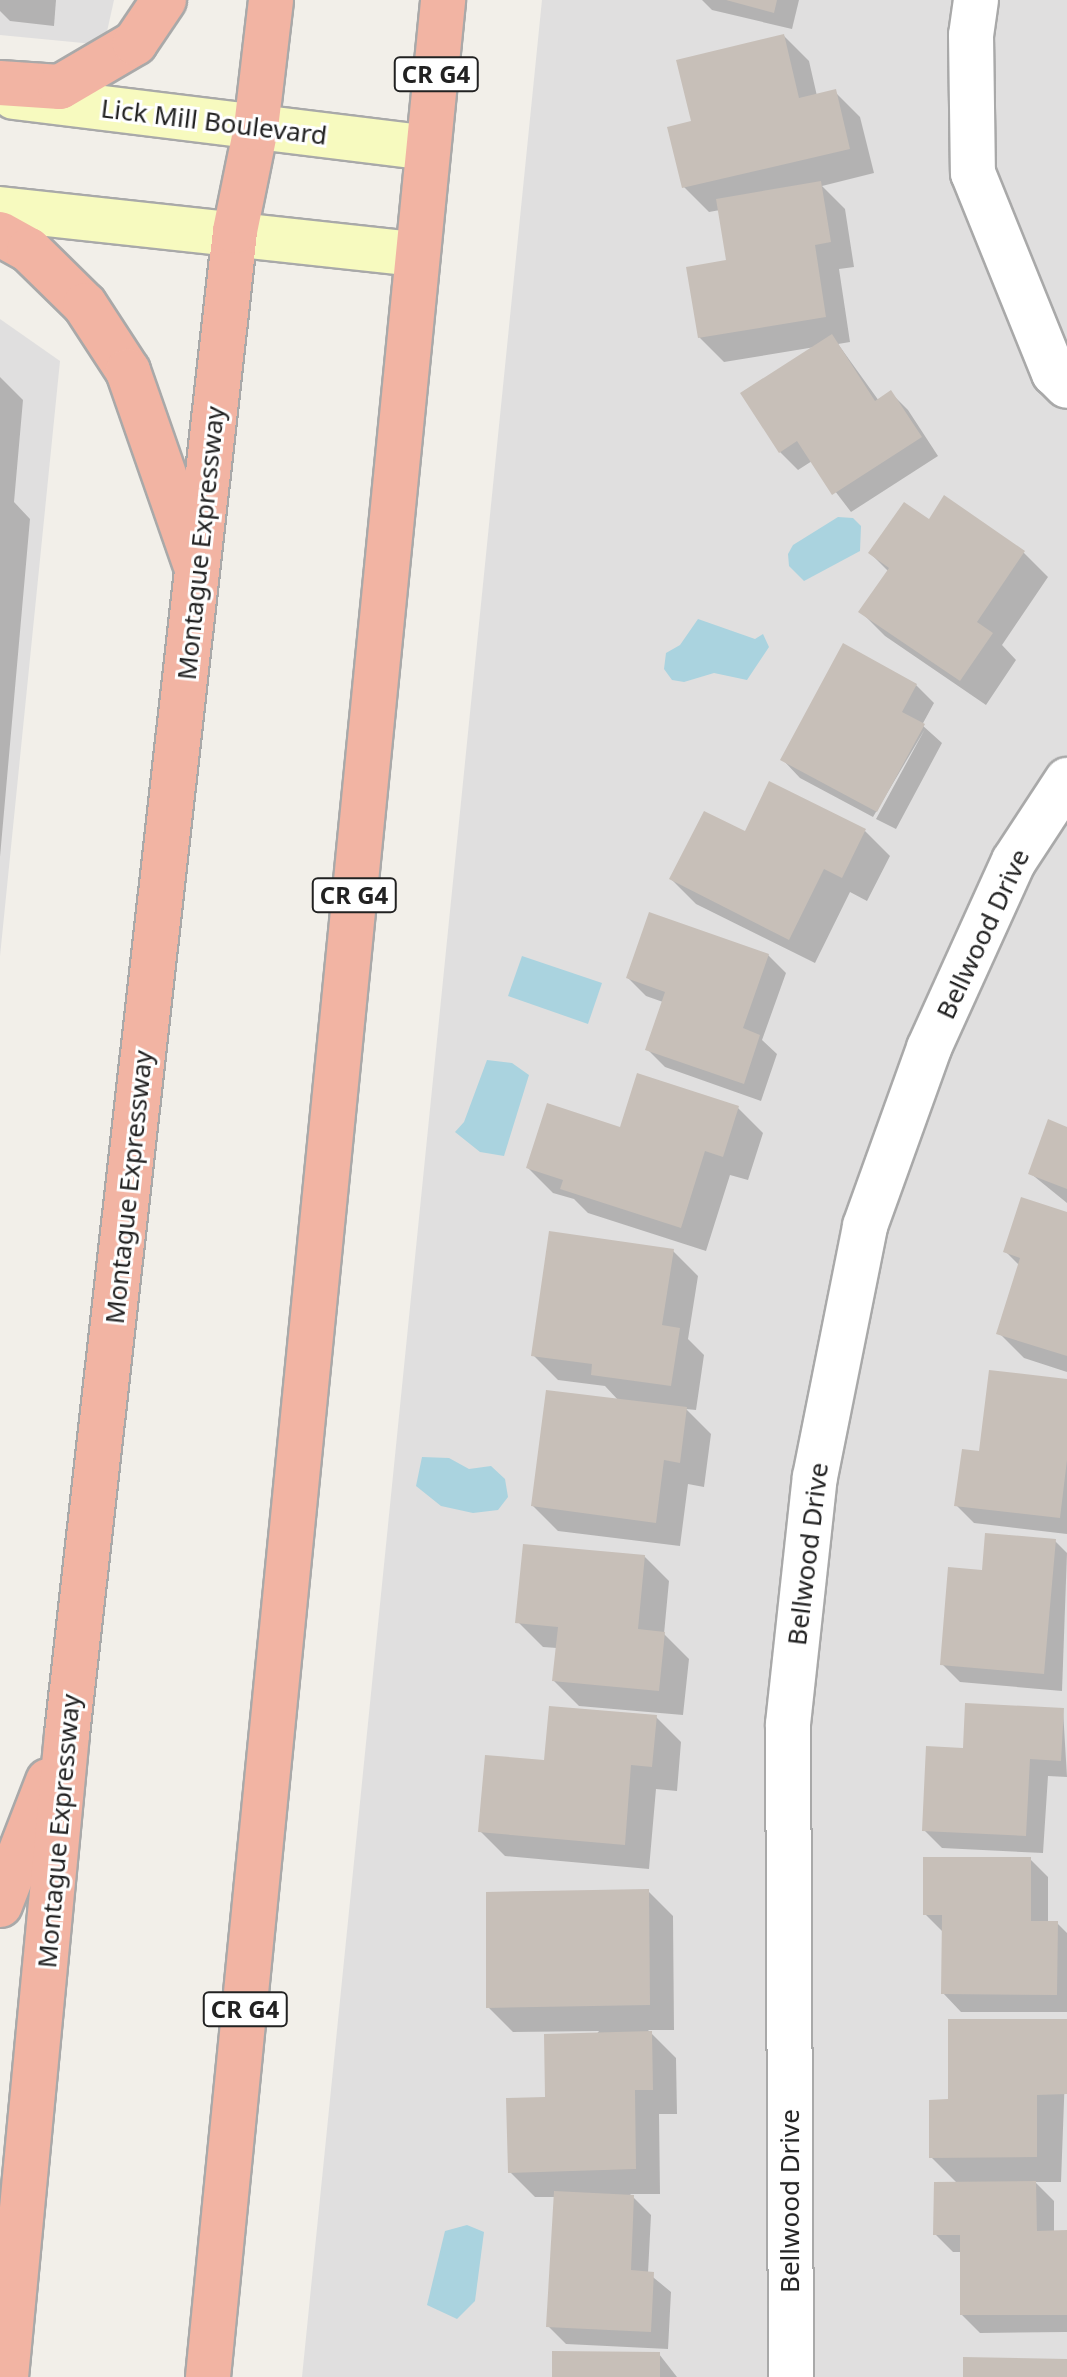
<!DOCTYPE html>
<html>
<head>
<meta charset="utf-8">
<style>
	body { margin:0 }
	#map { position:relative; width:1067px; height:2377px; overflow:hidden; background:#f2efe9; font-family:"Noto Sans",sans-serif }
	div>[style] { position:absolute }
	.residential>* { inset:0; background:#e0dfdf }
	.water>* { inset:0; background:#aad3df }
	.shadow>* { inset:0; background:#0003 }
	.building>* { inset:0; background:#c7bfb8 }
	.roads { filter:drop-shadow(2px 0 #a9a9a9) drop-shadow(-2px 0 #a9a9a9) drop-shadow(0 2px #a9a9a9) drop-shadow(0 -2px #a9a9a9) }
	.minor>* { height:44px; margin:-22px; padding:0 22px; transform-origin:22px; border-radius:22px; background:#fff }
	.secondary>* { height:44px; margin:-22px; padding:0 22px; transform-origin:22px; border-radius:22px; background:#f7fabf }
	.trunk>* { height:44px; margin:-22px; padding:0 22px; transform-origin:22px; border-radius:22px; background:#f2b4a3 }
	span { translate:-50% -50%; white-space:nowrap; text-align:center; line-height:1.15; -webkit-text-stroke:6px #fff; paint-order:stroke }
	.shield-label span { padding:2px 6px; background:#fff; border:2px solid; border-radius:6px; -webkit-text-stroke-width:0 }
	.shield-label { font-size:24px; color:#222; font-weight:700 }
	.street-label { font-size:26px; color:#222 }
</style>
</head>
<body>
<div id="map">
	<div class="residential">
		<i style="clip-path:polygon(0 0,114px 0,104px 45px,0 35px)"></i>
		<i style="clip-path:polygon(542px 0,1067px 0,1067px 2377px,302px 2377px)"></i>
		<i style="clip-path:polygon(0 319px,60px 361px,0 956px)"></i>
	</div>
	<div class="water">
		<i style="clip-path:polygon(838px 517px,853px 518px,861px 526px,860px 551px,804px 581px,789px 566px,788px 554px,793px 545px)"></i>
		<i style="clip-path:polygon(698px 619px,755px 639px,763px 634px,769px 647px,747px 680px,714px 673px,684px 682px,672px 680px,664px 669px,666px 653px,680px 645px)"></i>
		<i style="clip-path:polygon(522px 956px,602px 983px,588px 1024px,508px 996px)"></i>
		<i style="clip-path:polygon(487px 1060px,512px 1063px,529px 1075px,504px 1156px,480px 1152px,455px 1132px,464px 1122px)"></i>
		<i style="clip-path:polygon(422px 1457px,449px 1458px,469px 1469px,491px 1466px,505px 1479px,508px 1497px,498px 1510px,473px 1513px,441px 1506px,416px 1486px)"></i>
		<i style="clip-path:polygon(467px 2225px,484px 2232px,475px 2301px,457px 2319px,427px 2305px,445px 2231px)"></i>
	</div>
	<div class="shadow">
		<i style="clip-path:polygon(0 0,56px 0,54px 26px,10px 21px,0 11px)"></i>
		<i style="clip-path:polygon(702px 0,799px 0,792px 29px,712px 10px)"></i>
		<i style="clip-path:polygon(784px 36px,809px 61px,817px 96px,835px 92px,860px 117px,874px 173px,822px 186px,845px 209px,854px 267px,839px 269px,850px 342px,838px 344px,879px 401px,891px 393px,908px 410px,938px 456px,851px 512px,812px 461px,798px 470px,780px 452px,815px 347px,724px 362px,699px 337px,728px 262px,720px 210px,709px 212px,684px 187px,694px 123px)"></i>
		<i style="clip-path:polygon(0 377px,23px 400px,14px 502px,30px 519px,0 857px)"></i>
		<i style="clip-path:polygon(929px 521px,1023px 552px,1048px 577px,1002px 645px,1016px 660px,986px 705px,885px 636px,860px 611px,888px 571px,870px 553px)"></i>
		<i style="clip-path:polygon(916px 685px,934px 703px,922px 725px,942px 743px,896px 829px,876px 819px,925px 729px,873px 817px,800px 778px,783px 760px)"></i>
		<i style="clip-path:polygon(865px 831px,890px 856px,867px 901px,850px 892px,815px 963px,696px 904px,671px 879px)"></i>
		<i style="clip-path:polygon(768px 955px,786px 973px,762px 1040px,777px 1054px,761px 1101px,665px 1067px,647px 1049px,663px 1002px,646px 996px,628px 978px)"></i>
		<i style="clip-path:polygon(738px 1108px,763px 1133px,748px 1180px,730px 1175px,706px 1251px,588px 1213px,574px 1199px,553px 1193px,528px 1168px,621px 1129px)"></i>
		<i style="clip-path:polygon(1067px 1128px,1067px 1203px,1030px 1173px)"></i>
		<i style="clip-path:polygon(1067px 1214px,1067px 1372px,1024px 1358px,999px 1333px,1020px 1266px,1005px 1251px)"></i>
		<i style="clip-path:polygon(673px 1251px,698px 1276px,688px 1339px,704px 1355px,696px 1410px,686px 1409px,711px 1434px,704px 1487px,688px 1484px,680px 1546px,558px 1531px,533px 1506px,619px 1401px,605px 1386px,558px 1380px,533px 1355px)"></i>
		<i style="clip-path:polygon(1067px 1381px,1067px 1534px,974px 1523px,956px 1505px,981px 1454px)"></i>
		<i style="clip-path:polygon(1055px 1541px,1067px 1553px,1062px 1691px,960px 1682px,942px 1664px,984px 1572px)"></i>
		<i style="clip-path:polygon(644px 1556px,669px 1581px,664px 1634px,689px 1659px,683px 1715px,579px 1706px,554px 1681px,557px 1648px,543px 1647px,518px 1622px)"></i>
		<i style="clip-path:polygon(1063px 1710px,1067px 1777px,1048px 1776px,1043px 1853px,942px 1848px,924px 1830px,964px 1750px)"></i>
		<i style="clip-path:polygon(656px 1717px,681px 1742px,677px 1791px,656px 1789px,649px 1869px,505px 1856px,480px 1831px,546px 1762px)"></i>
		<i style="clip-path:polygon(1030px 1859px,1048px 1877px,1048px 1923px,1057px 1923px,1067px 1933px,1067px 2012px,961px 2012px,943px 1993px,944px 1933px,925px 1914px)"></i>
		<i style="clip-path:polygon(648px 1891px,673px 1916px,674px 2030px,648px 2030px,676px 2058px,677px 2114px,659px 2114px,660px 2194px,630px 2194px,651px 2215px,648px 2273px,671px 2292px,668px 2349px,566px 2344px,548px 2326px,556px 2197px,535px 2197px,510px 2172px,547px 2099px,599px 2031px,513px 2032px,488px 2007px)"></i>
		<i style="clip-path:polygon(1067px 2021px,1061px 2182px,1035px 2182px,1054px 2201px,1054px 2232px,1067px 2232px,1067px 2332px,980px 2333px,962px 2315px,962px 2252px,953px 2252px,935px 2234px,957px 2183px,931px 2157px,950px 2101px)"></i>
		<i style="clip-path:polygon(659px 2354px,677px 2377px,554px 2377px)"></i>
	</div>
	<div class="building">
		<i style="clip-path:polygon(726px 0,777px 0,774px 13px)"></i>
		<i style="clip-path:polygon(784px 34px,799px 98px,836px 89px,850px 149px,682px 188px,667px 127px,691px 121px,676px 60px)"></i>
		<i style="clip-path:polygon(821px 181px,831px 242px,815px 245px,826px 317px,698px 338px,686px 267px,726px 260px,716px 199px)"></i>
		<i style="clip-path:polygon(832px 334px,875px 401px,891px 390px,922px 437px,832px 495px,797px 441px,779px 453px,740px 393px)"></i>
		<i style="clip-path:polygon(944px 495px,1025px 551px,977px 622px,993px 633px,960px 681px,858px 612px,889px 568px,868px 553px,904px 502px,929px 519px)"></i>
		<i style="clip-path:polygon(843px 643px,917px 684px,902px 712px,925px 724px,877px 812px,780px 760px)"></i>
		<i style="clip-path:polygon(769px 781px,866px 829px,842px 878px,824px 869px,789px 940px,669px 879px,704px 811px,745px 831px)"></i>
		<i style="clip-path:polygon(649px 912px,769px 954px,743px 1028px,760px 1035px,744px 1084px,645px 1050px,665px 992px,626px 978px)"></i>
		<i style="clip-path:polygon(637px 1073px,739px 1106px,723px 1157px,705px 1151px,681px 1228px,560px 1189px,563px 1180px,526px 1168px,547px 1103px,620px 1127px)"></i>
		<i style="clip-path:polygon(1048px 1119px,1067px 1127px,1067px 1189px,1028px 1174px)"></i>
		<i style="clip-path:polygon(1021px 1197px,1067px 1212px,1067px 1356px,996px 1334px,1020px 1258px,1003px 1252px)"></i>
		<i style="clip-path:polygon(549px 1231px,674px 1249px,662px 1325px,680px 1328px,671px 1386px,591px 1375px,592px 1364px,531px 1356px)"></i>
		<i style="clip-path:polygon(989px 1370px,1067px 1379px,1067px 1460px,1060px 1518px,954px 1506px,962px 1449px,979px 1451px)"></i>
		<i style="clip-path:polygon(546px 1390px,687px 1407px,680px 1463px,664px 1460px,656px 1523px,531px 1506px)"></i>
		<i style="clip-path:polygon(985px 1533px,1056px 1539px,1044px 1674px,940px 1665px,948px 1567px,982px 1570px)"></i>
		<i style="clip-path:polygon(523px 1544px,645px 1555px,638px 1629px,665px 1632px,659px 1691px,552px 1681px,558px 1627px,515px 1623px)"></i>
		<i style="clip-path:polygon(965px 1703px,1064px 1708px,1061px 1761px,1030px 1759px,1026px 1836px,922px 1831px,926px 1746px,963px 1748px)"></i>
		<i style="clip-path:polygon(549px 1706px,657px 1715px,652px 1767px,631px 1765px,625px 1845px,478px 1832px,485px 1755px,544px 1760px)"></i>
		<i style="clip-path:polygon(923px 1857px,1031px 1857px,1031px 1921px,1058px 1921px,1057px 1995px,941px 1994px,942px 1915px,923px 1915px)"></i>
		<i style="clip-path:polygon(649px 1889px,650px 2005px,486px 2008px,486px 1892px)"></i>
		<i style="clip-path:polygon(948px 2019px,1067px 2019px,1067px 2094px,1037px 2095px,1037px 2157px,929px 2158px,929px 2100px,948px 2099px)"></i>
		<i style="clip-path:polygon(652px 2031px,653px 2090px,635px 2090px,636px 2169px,508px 2173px,506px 2098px,545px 2097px,544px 2034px)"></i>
		<i style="clip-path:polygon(1036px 2181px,1037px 2231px,1067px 2230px,1067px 2315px,960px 2315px,960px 2235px,933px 2235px,934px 2182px)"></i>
		<i style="clip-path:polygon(554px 2191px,634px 2195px,631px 2270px,654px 2272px,651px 2332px,546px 2327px)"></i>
		<i style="clip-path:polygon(552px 2351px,660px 2352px,660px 2377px,552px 2377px)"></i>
		<i style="clip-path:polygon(963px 2357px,1067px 2359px,1067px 2377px,963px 2377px)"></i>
	</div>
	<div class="roads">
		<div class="minor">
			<i style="left:976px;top:0;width:35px;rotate:98deg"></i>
			<i style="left:971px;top:35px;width:138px;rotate:89.2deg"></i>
			<i style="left:973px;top:173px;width:216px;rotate:68deg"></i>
			<i style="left:1054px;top:373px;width:18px;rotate:45deg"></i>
			<i style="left:791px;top:2377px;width:653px;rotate:-90.26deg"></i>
			<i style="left:788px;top:1724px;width:248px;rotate:-83.8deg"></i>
			<i style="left:815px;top:1477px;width:256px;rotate:-78.7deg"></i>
			<i style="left:865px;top:1226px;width:189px;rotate:-70.2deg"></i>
			<i style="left:929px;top:1048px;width:205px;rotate:-65.6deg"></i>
			<i style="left:1014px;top:861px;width:97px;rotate:-56.8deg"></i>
		</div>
		<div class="secondary">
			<i style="left:14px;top:97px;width:417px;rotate:7deg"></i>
			<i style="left:0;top:209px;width:419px;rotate:6.2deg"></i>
		</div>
		<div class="trunk">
			<i style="left:0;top:83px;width:60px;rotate:3.8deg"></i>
			<i style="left:60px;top:87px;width:87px;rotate:-30.4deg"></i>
			<i style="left:135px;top:43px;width:52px;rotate:-56deg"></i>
			<i style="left:0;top:234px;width:33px;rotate:29deg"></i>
			<i style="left:29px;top:250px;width:78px;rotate:44.5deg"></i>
			<i style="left:85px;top:305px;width:79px;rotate:56.9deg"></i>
			<i style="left:128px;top:371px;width:203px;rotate:70.8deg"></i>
			<i style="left:0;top:1905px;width:133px;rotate:-68.8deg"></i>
			<i style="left:6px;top:2377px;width:646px;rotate:-84.58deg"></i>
			<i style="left:67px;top:1734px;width:1512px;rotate:-83.62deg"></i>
			<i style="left:235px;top:231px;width:105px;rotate:-78.5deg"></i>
			<i style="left:256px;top:128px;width:129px;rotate:-83.3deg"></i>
			<i style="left:208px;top:2377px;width:2389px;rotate:-84.35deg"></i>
		</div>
	</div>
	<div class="shield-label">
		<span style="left:436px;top:74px">CR G4</span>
		<span style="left:354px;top:895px">CR G4</span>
		<span style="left:245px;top:2009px">CR G4</span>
	</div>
	<div class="street-label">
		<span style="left:214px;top:122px;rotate:7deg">Lick Mill Boulevard</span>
		<span style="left:201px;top:543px;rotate:-84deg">Montague Expressway</span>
		<span style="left:983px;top:934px;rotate:-65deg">Bellwood Drive</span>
		<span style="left:129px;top:1187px;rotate:-84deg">Montague Expressway</span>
		<span style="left:808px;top:1554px;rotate:-83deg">Bellwood Drive</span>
		<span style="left:59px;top:1831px;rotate:-85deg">Montague Expressway</span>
		<span style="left:790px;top:2201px;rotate:-90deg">Bellwood Drive</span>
	</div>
</div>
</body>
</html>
